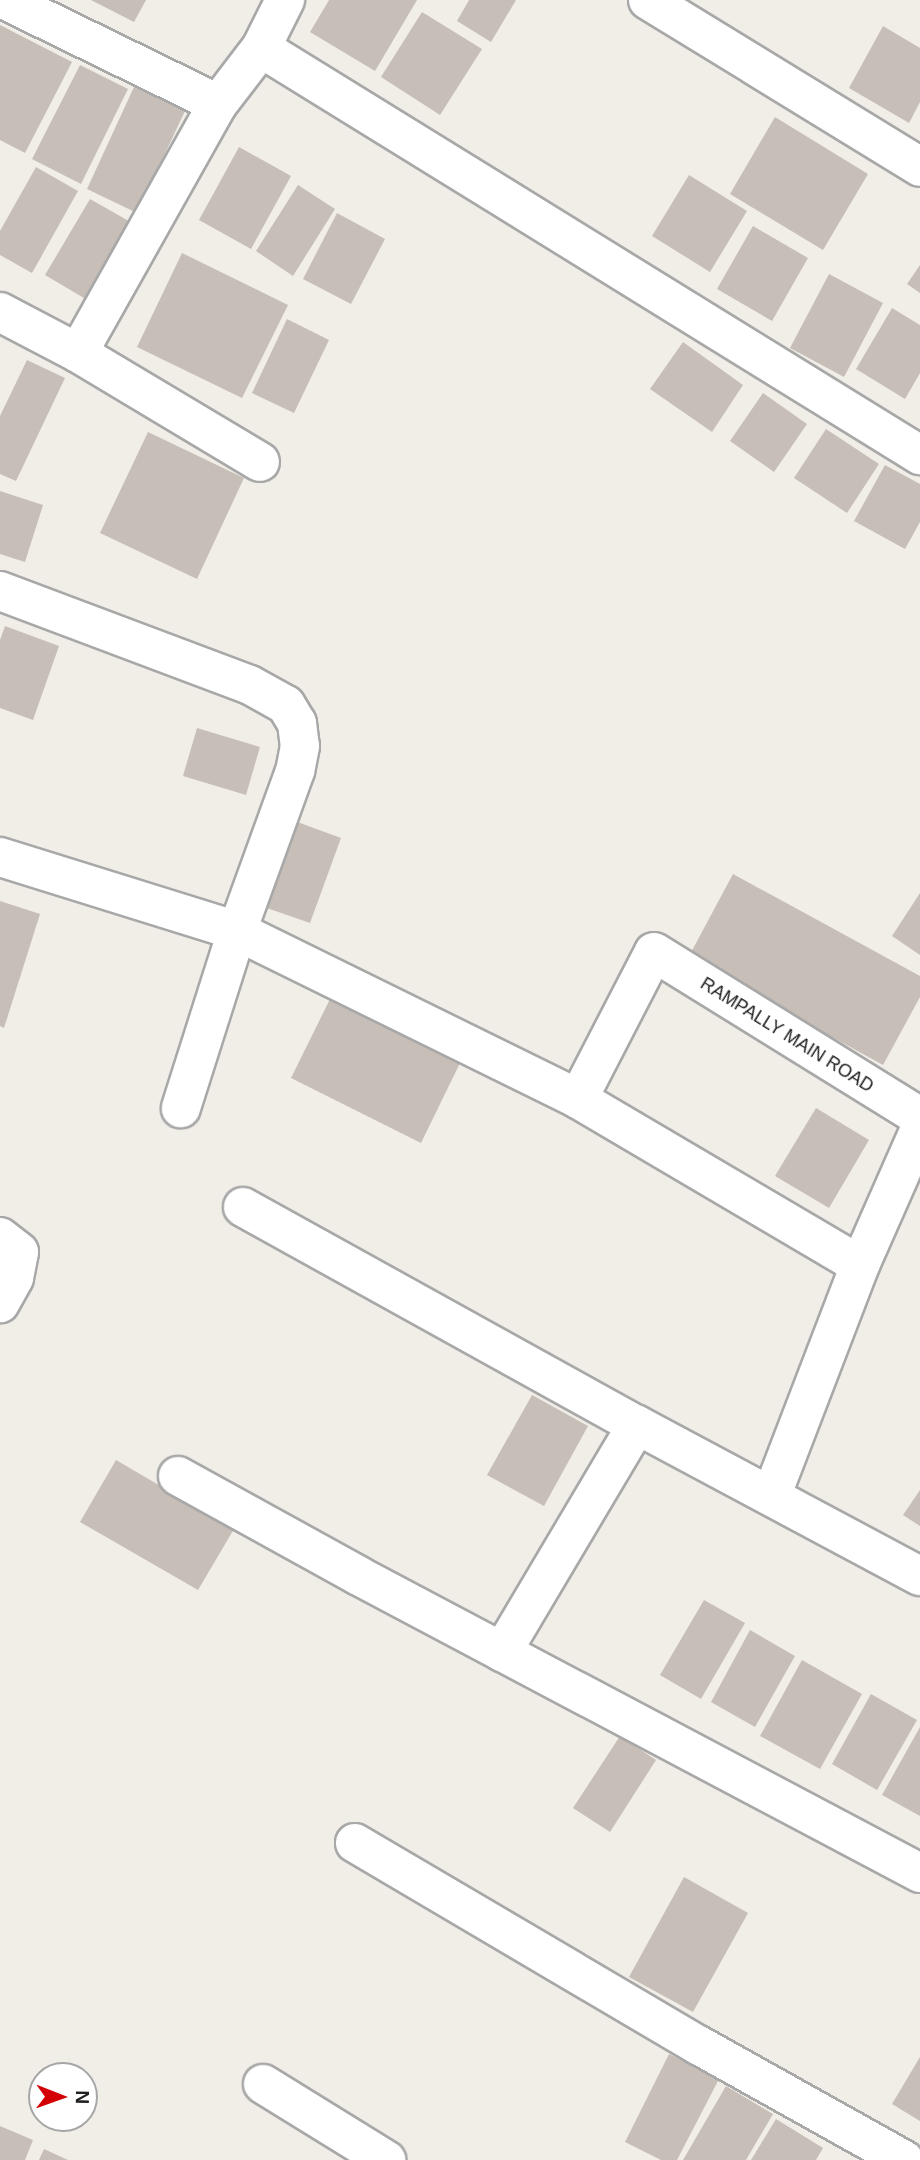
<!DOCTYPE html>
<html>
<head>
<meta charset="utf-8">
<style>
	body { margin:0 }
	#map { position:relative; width:920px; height:2160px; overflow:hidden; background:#f1eee8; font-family:Arial,sans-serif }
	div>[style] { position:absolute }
	.building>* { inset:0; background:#c6beb7 }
	.roads { filter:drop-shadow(2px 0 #a8a8a8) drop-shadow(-2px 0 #a8a8a8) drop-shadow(0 2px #a8a8a8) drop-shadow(0 -2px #a8a8a8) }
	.street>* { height:38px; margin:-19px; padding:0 19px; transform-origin:19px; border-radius:19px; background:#fff }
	span { translate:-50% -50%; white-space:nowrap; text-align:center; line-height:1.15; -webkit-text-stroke:5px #fff; paint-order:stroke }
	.street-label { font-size:18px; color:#212121 }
	.north { position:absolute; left:28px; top:2062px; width:70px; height:70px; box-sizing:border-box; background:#fff; border:2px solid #a6a6a6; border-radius:50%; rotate:91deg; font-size:19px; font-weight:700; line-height:28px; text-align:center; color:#212121 }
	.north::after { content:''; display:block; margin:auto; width:24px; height:32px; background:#d30006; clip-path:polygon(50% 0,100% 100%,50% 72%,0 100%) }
</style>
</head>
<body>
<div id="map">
	<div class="building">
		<i style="clip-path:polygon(91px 0,146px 0,134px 22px)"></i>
		<i style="clip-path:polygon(329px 0,417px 0,375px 71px,310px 32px)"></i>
		<i style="clip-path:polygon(469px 0,516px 0,491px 42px,457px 21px)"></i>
		<i style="clip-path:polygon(422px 12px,482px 49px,440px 115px,381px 77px)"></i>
		<i style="clip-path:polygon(0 25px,72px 62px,25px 153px,0 140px)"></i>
		<i style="clip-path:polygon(883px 26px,920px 48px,920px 102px,909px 123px,849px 88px)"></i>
		<i style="clip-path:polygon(80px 65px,128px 89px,81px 184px,32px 159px)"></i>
		<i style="clip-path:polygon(134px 87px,185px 111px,137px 213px,87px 189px)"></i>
		<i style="clip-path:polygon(775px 117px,868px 174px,823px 250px,730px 194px)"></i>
		<i style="clip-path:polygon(239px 147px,291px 176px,251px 249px,199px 220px)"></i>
		<i style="clip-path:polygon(36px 167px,78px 191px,32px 273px,0 255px,0 231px)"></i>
		<i style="clip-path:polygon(689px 175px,747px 211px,710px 272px,652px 236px)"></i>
		<i style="clip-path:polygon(298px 185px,335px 209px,293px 276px,256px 251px)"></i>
		<i style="clip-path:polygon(90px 199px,134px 224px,89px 301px,45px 275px)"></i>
		<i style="clip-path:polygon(337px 213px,385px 239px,351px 304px,303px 279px)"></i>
		<i style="clip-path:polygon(753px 226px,808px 258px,772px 321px,717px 289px)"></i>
		<i style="clip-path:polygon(182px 253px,288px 305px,242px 398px,137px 347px)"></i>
		<i style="clip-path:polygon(920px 265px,920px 293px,907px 284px)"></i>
		<i style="clip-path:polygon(829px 274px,883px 303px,844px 377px,790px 348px)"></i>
		<i style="clip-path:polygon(892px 308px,920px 325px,920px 373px,905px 399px,856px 369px)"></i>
		<i style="clip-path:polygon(287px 319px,329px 340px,294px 413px,252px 393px)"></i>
		<i style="clip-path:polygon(683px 342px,743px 385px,712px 432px,650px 389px)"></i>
		<i style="clip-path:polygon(27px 360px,65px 378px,16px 481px,0 474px,0 416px)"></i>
		<i style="clip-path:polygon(763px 393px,807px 424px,774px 472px,730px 441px)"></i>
		<i style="clip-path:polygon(826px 429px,879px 464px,847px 513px,794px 478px)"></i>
		<i style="clip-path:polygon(148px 432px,244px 478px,197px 579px,100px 533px)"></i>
		<i style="clip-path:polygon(885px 465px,920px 484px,920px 522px,905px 549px,854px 521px)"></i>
		<i style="clip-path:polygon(0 491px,43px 505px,25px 562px,0 554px)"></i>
		<i style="clip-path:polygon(5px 626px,59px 646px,33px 720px,0 708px,0 640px)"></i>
		<i style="clip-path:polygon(197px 728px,260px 747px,246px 795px,183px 776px)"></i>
		<i style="clip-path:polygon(292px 820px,341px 838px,310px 923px,261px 906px)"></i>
		<i style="clip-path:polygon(733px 874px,920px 976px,920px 997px,883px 1065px,688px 958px)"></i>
		<i style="clip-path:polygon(920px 893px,920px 955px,892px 936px)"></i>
		<i style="clip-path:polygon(0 901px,40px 914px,4px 1028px,0 1026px)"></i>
		<i style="clip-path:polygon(332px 995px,462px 1059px,421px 1143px,291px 1078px)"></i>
		<i style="clip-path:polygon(816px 1108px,869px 1140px,829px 1208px,775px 1176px)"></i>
		<i style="clip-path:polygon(532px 1395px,588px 1426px,544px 1506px,487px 1475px)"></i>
		<i style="clip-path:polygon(116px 1460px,234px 1529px,198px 1590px,80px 1522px)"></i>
		<i style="clip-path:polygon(920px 1490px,920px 1526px,903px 1515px)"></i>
		<i style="clip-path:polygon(704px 1600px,745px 1623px,701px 1699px,660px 1675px)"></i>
		<i style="clip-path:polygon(750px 1630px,795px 1656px,755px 1727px,711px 1702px)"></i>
		<i style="clip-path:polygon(802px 1660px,862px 1694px,820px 1769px,760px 1736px)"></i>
		<i style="clip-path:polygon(871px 1694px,917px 1720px,877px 1790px,832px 1764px)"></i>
		<i style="clip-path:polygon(920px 1727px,920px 1816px,882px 1795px)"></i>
		<i style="clip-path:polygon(620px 1736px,656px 1760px,610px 1832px,573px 1808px)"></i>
		<i style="clip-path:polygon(684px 1877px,748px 1913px,693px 2012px,629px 1977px)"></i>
		<i style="clip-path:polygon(669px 2054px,719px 2079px,677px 2160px,661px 2160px,625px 2142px)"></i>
		<i style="clip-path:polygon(920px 2057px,920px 2121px,892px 2104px)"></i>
		<i style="clip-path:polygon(726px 2086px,773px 2114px,746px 2160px,683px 2160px)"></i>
		<i style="clip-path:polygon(776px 2119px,823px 2148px,816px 2160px,751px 2160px)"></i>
		<i style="clip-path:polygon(0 2126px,33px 2140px,25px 2160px,0 2160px)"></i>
		<i style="clip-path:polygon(44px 2149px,68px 2160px,39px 2160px)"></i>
	</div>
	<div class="roads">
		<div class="street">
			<i style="left:5px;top:0;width:237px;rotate:26deg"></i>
			<i style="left:648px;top:0;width:319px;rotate:31.5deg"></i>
			<i style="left:261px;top:48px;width:775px;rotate:31.7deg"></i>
			<i style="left:0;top:312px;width:88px;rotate:27.7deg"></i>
			<i style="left:78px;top:353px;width:212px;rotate:30.9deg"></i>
			<i style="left:78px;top:353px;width:286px;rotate:-60.7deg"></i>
			<i style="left:218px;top:104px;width:71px;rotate:-52.5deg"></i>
			<i style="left:261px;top:48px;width:54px;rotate:-63.4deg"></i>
			<i style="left:0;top:591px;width:267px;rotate:20.6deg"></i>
			<i style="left:250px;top:685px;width:41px;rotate:29.1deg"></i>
			<i style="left:286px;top:705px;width:21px;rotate:59deg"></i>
			<i style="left:297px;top:723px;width:23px;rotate:83deg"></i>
			<i style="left:300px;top:746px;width:25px;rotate:101deg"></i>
			<i style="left:295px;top:771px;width:170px;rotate:109.9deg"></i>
			<i style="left:237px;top:931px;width:186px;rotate:107.6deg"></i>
			<i style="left:0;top:857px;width:248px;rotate:17.3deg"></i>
			<i style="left:237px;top:931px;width:380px;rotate:26.2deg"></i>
			<i style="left:578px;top:1099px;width:327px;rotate:30.5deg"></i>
			<i style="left:860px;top:1265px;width:245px;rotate:111deg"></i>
			<i style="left:578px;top:1099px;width:165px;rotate:-62.7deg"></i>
			<i style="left:654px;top:952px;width:313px;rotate:31.8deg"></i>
			<i style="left:243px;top:1207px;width:450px;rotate:29deg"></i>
			<i style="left:637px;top:1425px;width:321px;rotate:28.1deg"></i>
			<i style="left:0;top:1237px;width:24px;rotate:38deg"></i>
			<i style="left:19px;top:1252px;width:26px;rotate:101deg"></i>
			<i style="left:14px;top:1278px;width:29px;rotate:119deg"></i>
			<i style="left:860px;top:1265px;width:149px;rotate:-66.2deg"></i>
			<i style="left:178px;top:1476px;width:205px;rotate:28.9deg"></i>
			<i style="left:357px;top:1575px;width:637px;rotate:27.89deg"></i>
			<i style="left:502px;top:1652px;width:264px;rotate:-59.3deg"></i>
			<i style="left:355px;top:1843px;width:400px;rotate:30.5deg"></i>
			<i style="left:700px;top:2046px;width:234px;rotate:29.2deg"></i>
			<i style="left:263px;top:2084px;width:145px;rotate:31.7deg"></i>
		</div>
	</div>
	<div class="street-label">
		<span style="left:787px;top:1035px;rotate:32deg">RAMPALLY MAIN ROAD</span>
	</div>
	<div class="north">N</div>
</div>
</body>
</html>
